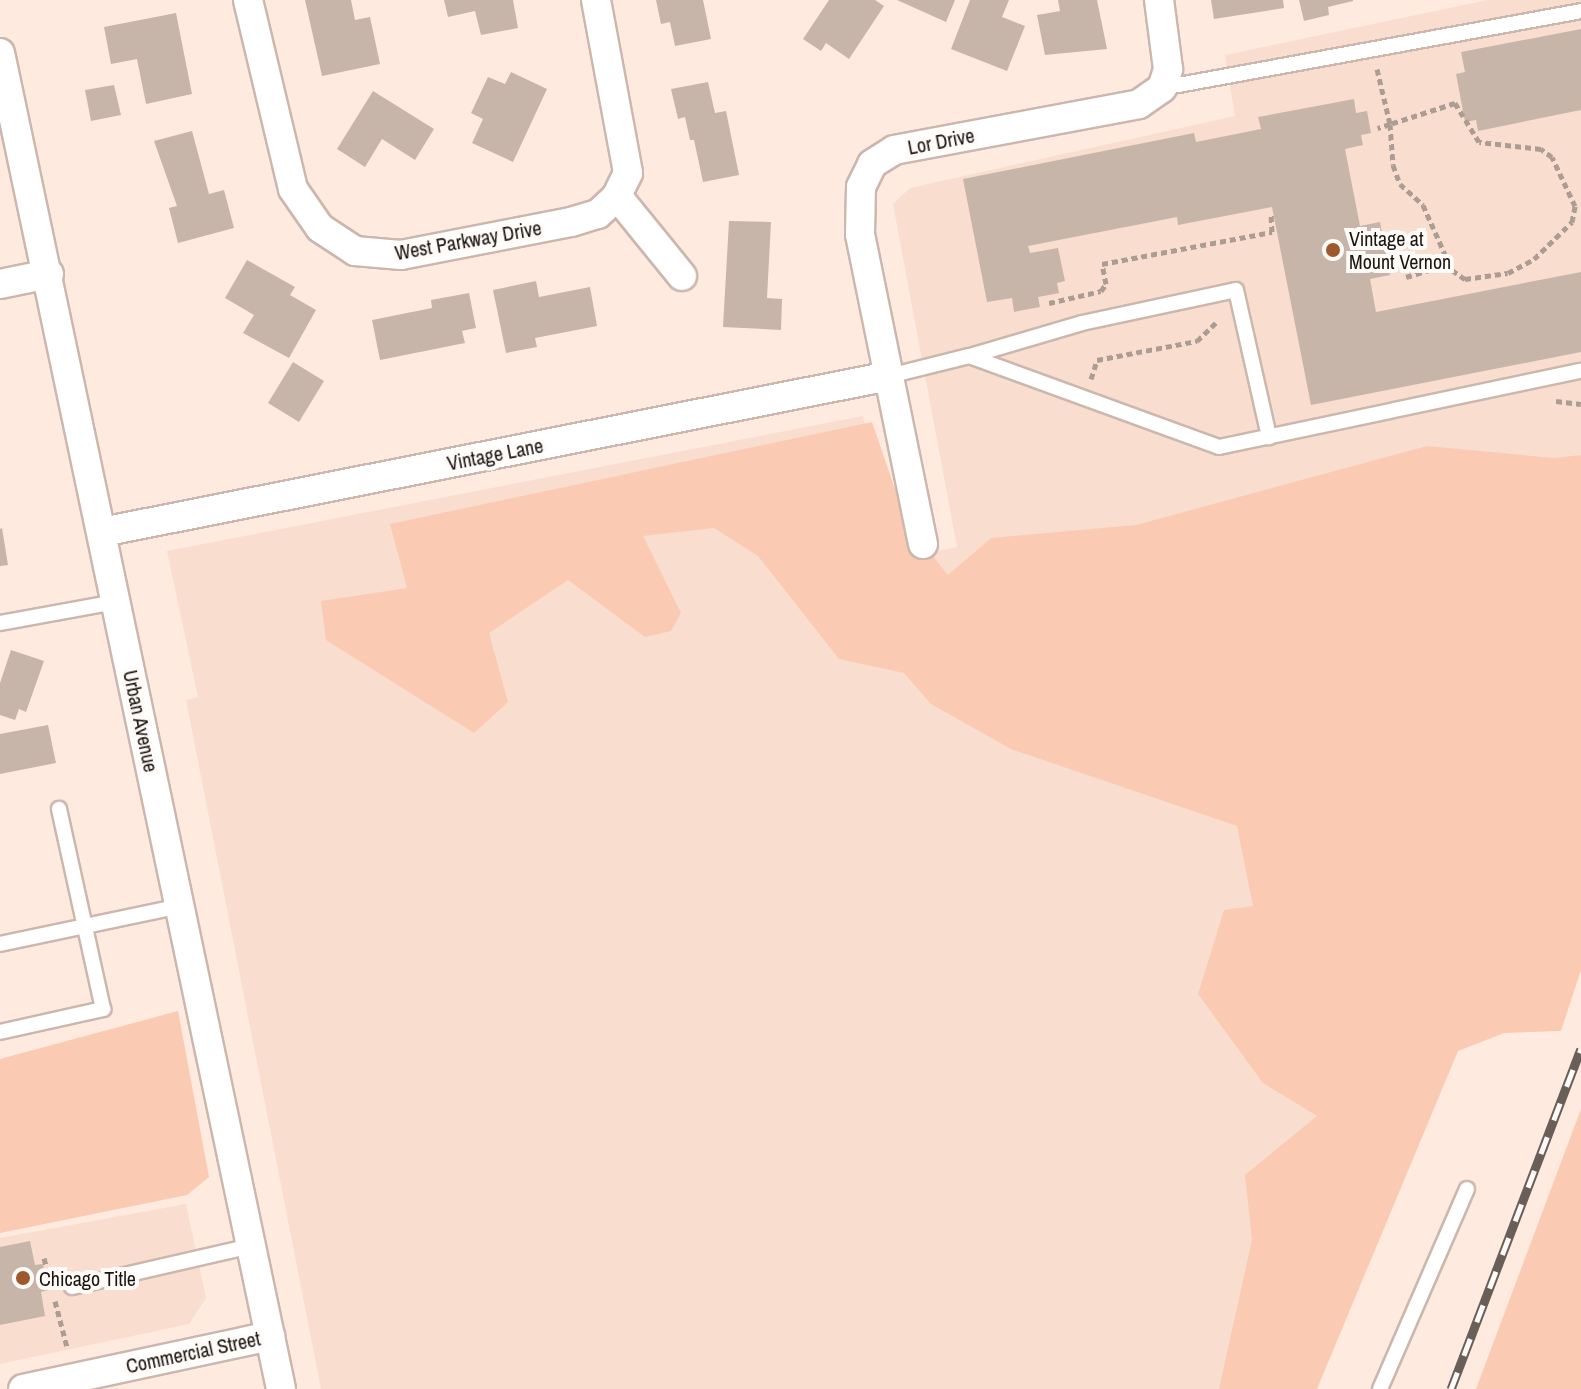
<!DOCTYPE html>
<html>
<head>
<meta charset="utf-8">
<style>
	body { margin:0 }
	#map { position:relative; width:1581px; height:1389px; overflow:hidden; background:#feeadf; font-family:"Archivo Narrow",sans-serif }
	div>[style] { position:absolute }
	.built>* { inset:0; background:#f9ddce }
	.green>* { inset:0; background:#facbb2 }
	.building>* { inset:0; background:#c8b5aa }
	.path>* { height:5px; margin-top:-2.5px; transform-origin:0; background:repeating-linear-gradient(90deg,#ac9d94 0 6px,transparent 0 10px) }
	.roads { filter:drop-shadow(2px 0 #cbb7ad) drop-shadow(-2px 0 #cbb7ad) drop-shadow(0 2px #cbb7ad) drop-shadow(0 -2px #cbb7ad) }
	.lane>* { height:14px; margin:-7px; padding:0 7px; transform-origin:7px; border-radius:7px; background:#fff }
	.street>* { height:28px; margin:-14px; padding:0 14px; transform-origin:14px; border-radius:14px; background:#fff }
	.rail>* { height:9px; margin-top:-4.5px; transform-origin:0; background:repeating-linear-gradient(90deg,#fffbf9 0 18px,#695e58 0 36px); box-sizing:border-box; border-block:2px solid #695e58 }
	.dots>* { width:22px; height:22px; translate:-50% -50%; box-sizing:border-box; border:4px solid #fffbf9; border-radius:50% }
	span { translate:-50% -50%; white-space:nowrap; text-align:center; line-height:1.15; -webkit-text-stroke:8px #fffbf9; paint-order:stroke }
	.street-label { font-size:20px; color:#1a1410 }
	.poi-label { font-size:20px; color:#1a1410 }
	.left { translate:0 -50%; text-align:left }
</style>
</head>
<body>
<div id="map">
	<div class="built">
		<i style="clip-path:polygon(1488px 0,1581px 0,1581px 596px,1294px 1389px,321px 1389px,186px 700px,198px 697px,167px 551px,863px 416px,893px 560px,957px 547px,893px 204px,910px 188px,1235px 116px,1225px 55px)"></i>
		<i style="clip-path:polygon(186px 1204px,206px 1298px,189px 1324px,0 1364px,0 1238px)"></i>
	</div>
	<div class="green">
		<i style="clip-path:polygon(872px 422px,907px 524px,948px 575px,991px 538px,1136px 525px,1427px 446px,1554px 458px,1581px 455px,1581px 970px,1561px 1031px,1504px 1033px,1458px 1051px,1317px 1389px,1219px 1389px,1252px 1240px,1245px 1175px,1317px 1116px,1263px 1083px,1198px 994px,1224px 910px,1253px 906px,1237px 826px,1011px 749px,931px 704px,904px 673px,839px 659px,758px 556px,714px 528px,643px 536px,681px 613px,671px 631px,645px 637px,568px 580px,489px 633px,508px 702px,474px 733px,326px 640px,321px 601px,407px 588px,390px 524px)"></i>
		<i style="clip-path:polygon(178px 1011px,209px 1177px,187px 1195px,0 1233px,0 1059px)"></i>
		<i style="clip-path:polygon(1581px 1109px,1581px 1389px,1476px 1389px)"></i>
	</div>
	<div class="building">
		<i style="clip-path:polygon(305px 0,351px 0,355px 20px,370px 17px,380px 64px,322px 76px)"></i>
		<i style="clip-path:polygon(444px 0,513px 0,518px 28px,481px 35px,475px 11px,448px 17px)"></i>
		<i style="clip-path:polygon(656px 0,703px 0,711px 39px,675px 46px,670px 22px,661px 24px)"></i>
		<i style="clip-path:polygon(829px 0,875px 0,884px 6px,849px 59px,826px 43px,821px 51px,803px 39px)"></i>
		<i style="clip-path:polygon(897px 0,955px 0,946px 22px)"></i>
		<i style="clip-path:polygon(970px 0,1009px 0,1002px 17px,1025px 26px,1007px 71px,951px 49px)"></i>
		<i style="clip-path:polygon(1058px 0,1097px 0,1107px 49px,1045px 55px,1037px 15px,1060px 11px)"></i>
		<i style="clip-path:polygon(1211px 0,1283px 0,1284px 8px,1214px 19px)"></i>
		<i style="clip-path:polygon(1299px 0,1353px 0,1353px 1px,1328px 7px,1329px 15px,1304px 21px)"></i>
		<i style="clip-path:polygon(176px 13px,192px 94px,146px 104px,137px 59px,111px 64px,104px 27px)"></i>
		<i style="clip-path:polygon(1581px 29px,1581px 110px,1478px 131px,1476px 120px,1465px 122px,1456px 74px,1465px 72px,1461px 52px)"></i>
		<i style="clip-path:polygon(511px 72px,547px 89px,513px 162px,472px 143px,483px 119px,471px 113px,488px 77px,505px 84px)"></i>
		<i style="clip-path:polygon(708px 82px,715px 113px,726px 111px,739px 175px,703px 182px,694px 140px,690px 140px,685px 117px,678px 119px,671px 89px)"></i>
		<i style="clip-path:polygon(114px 85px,121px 115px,91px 121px,85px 90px)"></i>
		<i style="clip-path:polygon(373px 91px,434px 129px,415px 160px,382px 139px,365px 167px,337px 149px)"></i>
		<i style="clip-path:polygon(1354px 99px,1356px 113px,1367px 111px,1371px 133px,1361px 135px,1363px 145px,1345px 149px,1360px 226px,1380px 222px,1390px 275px,1370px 279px,1376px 312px,1581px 272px,1581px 352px,1311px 405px,1272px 207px,1178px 225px,1177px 217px,1028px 246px,1030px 253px,1058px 248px,1065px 281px,1057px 283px,1059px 293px,1038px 297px,1040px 307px,1014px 312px,1012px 298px,987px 302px,963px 179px,1194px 133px,1196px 142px,1261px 129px,1258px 117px)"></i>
		<i style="clip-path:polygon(192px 131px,209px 194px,224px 190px,234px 228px,178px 243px,169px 208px,177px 206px,154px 141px)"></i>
		<i style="clip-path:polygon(729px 221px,771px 222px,767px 298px,782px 299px,781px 330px,723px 327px)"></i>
		<i style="clip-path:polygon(247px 260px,295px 287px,290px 295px,316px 310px,289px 358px,243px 333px,254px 315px,225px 298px)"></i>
		<i style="clip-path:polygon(536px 281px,539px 297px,590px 287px,597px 326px,535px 338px,537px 347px,506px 353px,493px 290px)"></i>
		<i style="clip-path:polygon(469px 293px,476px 328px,462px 331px,465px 343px,380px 360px,372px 320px,432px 308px,431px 300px)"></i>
		<i style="clip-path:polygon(293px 362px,324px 381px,299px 422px,268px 403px)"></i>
		<i style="clip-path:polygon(2px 528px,8px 565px,0 566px,0 529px)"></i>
		<i style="clip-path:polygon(11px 650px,44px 661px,26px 712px,19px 709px,15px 720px,0 715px,0 683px)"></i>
		<i style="clip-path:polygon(48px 725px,56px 763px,0 774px,0 734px)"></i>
		<i style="clip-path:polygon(30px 1241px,35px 1265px,43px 1264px,48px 1290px,41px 1292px,45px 1316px,0 1325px,0 1247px)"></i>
	</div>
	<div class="path">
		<i style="left:1377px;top:69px;width:57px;rotate:76.7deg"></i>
		<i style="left:1390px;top:124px;width:41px;rotate:85.8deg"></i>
		<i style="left:1393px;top:165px;width:20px;rotate:70deg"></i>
		<i style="left:1400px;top:184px;width:31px;rotate:42deg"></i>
		<i style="left:1423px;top:205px;width:71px;rotate:66deg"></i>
		<i style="left:1452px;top:270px;width:16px;rotate:35deg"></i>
		<i style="left:1465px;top:279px;width:43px;rotate:-7.9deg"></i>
		<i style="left:1508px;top:273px;width:30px;rotate:-28deg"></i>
		<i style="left:1534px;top:259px;width:53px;rotate:-44.2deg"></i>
		<i style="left:1572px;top:222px;width:16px;rotate:-79deg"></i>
		<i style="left:1575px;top:206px;width:54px;rotate:-115.1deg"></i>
		<i style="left:1552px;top:157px;width:14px;rotate:-144deg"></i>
		<i style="left:1541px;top:149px;width:62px;rotate:-173.6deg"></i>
		<i style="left:1479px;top:142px;width:46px;rotate:-121.6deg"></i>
		<i style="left:1455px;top:103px;width:68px;rotate:162.1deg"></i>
		<i style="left:1390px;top:124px;width:13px;rotate:162deg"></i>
		<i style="left:1406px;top:277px;width:44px;rotate:-17.2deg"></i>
		<i style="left:1049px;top:303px;width:53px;rotate:-13deg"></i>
		<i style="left:1101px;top:291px;width:9px;rotate:-54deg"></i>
		<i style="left:1106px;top:284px;width:20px;rotate:-101deg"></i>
		<i style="left:1102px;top:264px;width:173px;rotate:-10.7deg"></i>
		<i style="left:1272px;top:232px;width:17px;rotate:-93deg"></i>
		<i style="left:1091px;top:379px;width:20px;rotate:-72deg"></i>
		<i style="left:1097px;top:360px;width:102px;rotate:-10.8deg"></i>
		<i style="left:1197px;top:341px;width:28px;rotate:-44deg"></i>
		<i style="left:1556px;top:401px;width:25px;rotate:7deg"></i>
		<i style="left:44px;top:1258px;width:27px;rotate:75deg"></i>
		<i style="left:55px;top:1301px;width:48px;rotate:75.4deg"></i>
	</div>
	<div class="roads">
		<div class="lane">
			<i style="left:1162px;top:88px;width:426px;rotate:-10.4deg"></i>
			<i style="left:970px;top:356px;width:117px;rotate:-16.4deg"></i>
			<i style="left:1082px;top:323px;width:157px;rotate:-12.1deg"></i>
			<i style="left:1236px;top:290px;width:151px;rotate:77.3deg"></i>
			<i style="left:889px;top:376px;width:82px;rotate:-14deg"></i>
			<i style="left:969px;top:356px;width:266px;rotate:20deg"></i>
			<i style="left:1219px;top:447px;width:370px;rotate:-11.9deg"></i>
			<i style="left:0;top:623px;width:118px;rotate:-10.3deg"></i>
			<i style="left:0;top:944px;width:184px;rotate:-11.9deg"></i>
			<i style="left:0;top:1032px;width:106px;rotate:-12.6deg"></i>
			<i style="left:103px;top:1009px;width:205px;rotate:-102.4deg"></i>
			<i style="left:72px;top:1287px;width:184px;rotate:-12.9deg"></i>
			<i style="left:1380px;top:1389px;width:218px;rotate:-66.5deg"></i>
		</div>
		<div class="street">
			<i style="left:248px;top:0;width:194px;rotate:76.6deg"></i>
			<i style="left:293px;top:189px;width:47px;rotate:55.3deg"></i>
			<i style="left:320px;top:228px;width:42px;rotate:33.3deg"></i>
			<i style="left:355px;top:251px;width:46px;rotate:5deg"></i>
			<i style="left:401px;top:255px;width:173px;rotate:-11deg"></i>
			<i style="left:571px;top:222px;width:28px;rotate:-17deg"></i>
			<i style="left:598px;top:214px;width:26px;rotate:-43deg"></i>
			<i style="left:596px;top:0;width:176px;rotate:79.5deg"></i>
			<i style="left:628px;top:173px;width:25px;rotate:116deg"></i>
			<i style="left:617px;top:196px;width:103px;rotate:50.9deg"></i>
			<i style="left:0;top:53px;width:1365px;rotate:78.12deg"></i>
			<i style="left:0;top:284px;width:50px;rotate:-11.5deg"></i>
			<i style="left:102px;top:532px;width:802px;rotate:-11.21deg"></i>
			<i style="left:923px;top:544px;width:316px;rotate:-101.5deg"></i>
			<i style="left:860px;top:234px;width:47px;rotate:-88.8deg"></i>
			<i style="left:861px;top:187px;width:25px;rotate:-64deg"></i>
			<i style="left:872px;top:164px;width:26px;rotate:-32deg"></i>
			<i style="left:894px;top:150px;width:249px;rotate:-10.6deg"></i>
			<i style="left:1139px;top:104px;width:28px;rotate:-35deg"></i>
			<i style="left:1162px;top:88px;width:20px;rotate:-72deg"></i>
			<i style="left:1168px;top:69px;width:70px;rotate:-97.4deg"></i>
			<i style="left:23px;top:1389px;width:253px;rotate:-12.1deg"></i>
		</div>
	</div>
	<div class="rail">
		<i style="left:1451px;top:1389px;width:364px;rotate:-69.1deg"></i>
	</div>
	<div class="dots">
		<i style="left:1333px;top:250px;background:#9d582c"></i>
		<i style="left:23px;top:1278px;background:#9d582c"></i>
	</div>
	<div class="street-label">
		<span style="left:941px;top:141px;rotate:-11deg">Lor Drive</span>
		<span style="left:468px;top:240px;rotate:-10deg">West Parkway Drive</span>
		<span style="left:495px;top:454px;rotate:-11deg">Vintage Lane</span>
		<span style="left:141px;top:721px;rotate:78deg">Urban Avenue</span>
		<span style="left:193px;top:1352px;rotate:-12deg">Commercial Street</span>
	</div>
	<div class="poi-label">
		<span class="left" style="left:1349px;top:250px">Vintage at<br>Mount Vernon</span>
		<span class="left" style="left:39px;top:1278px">Chicago Title</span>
	</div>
</div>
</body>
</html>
